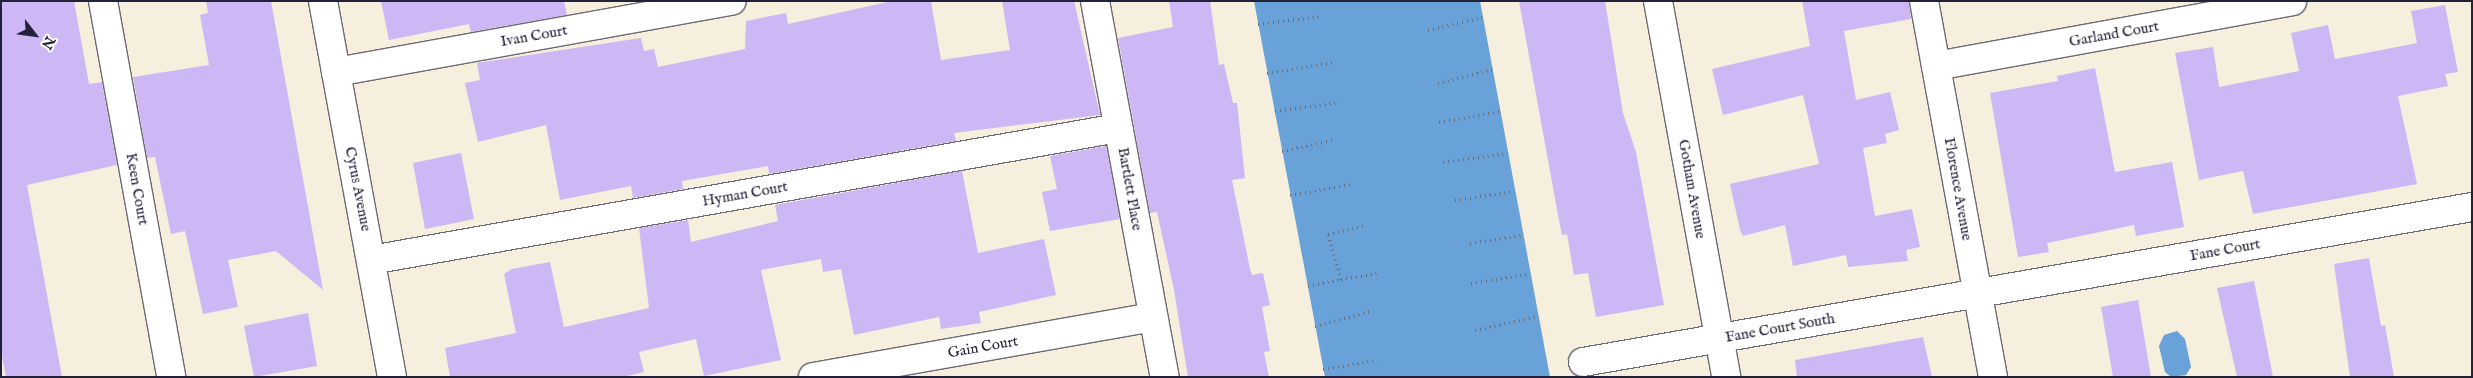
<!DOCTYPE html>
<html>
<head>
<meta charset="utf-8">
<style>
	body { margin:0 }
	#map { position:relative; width:2473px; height:378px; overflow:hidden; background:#f6efde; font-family:"IM FELL English",serif }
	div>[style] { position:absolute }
	.water>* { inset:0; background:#69a2d8 }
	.building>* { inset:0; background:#cdb7f5 }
	.path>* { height:3px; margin-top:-1.5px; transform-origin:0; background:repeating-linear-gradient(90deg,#6c6a74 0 1px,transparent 0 5px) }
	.roads { filter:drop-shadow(1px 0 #6c6a74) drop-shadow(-1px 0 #6c6a74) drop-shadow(0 1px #6c6a74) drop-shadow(0 -1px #6c6a74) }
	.street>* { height:28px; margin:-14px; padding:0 14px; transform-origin:14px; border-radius:14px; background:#fff }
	span { translate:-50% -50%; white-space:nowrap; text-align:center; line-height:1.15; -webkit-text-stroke:4px #fff; paint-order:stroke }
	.street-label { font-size:15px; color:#22223b }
	.frame { position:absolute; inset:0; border:2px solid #22223b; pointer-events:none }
	.north { position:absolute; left:10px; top:10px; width:50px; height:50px; -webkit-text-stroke:4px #fff; paint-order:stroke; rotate:120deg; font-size:14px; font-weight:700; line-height:20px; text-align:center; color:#22223b }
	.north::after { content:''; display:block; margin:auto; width:18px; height:22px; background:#22223b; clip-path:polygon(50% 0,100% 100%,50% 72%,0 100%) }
</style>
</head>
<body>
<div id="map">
	<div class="water">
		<i style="clip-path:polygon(1254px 1px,1480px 1px,1550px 377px,1325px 377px)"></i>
		<i style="clip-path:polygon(2177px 331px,2185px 339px,2191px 367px,2186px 375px,2171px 377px,2165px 372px,2159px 346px,2164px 335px)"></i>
	</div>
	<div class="building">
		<i style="clip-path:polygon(1px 1px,74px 1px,89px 84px,102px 82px,117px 165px,27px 185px,62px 377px,6px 377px,1px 351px)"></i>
		<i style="clip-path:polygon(206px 1px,271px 1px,323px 290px,276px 251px,228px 260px,238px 307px,203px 314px,185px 231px,171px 234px,155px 157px,147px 158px,133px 77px,209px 65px,200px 15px,208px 13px)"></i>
		<i style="clip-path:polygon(381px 1px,564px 1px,567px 15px,471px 32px,469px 24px,389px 40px)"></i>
		<i style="clip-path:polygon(892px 1px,931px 1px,941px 60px,1010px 50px,1002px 1px,1074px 1px,1100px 115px,954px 133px,956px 141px,769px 174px,768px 166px,682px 181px,683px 189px,633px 198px,631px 186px,560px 200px,546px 125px,478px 142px,465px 83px,480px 80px,477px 63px,641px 38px,644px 51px,654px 49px,658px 67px,745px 49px,746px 21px,786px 13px,788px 24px)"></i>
		<i style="clip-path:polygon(1169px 1px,1210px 1px,1219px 65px,1224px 64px,1233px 103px,1237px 103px,1245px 178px,1232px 180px,1250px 269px,1252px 275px,1263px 273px,1270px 305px,1262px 307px,1270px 351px,1264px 352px,1269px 377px,1188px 377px,1174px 290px,1157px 212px,1150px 213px,1118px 38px,1173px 27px)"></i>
		<i style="clip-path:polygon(1519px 1px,1605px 1px,1623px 113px,1636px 152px,1664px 305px,1596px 317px,1588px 273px,1574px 275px,1567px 234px,1562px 235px,1558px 215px)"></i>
		<i style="clip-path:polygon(1802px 1px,1909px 1px,1911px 19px,1844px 31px,1856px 100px,1890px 92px,1899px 130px,1885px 134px,1887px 143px,1863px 148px,1875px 216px,1912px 209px,1920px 247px,1906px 250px,1908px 261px,1848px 267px,1846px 255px,1793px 266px,1785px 225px,1743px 236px,1740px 230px,1730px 184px,1819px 164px,1803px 95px,1723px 115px,1712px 69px,1810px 46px)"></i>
		<i style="clip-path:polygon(2445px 5px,2458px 72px,2445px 74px,2448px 86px,2398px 96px,2417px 184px,2253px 214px,2243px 171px,2199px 180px,2175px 53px,2213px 47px,2219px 87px,2299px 71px,2291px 33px,2328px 25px,2335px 59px,2417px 43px,2411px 11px)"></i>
		<i style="clip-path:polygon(2095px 68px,2115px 172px,2172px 162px,2184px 227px,2136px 236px,2134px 225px,2047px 243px,2049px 252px,2018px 257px,1990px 93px,2058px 81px,2057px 76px)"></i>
		<i style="clip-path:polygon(1106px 146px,1120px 219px,1050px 231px,1042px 192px,1057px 189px,1050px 156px)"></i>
		<i style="clip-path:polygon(461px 153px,474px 219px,425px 229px,413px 163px)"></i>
		<i style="clip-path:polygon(962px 171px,978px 253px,1044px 239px,1056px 295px,979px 312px,981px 323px,941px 329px,939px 317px,854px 335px,841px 269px,823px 272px,821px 259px,761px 270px,781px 360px,704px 376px,696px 339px,639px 352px,644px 372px,623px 377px,450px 377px,445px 348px,516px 333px,504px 274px,512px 269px,550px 262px,564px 327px,649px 308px,639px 228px,688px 220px,691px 242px,778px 221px,775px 205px)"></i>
		<i style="clip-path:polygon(2369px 258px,2381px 326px,2385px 325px,2394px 377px,2350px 377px,2334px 264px)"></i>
		<i style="clip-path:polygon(2254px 281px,2273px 377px,2237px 377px,2217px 288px)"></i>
		<i style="clip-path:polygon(2138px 300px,2151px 377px,2113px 377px,2101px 307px)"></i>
		<i style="clip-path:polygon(308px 313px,317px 366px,254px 377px,244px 326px)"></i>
		<i style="clip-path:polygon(1923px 337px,1932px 377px,1797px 377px,1795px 360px)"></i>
	</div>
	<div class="path">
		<i style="left:1258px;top:24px;width:64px;rotate:-7.1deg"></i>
		<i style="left:1428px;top:30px;width:56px;rotate:-13.5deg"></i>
		<i style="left:1267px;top:73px;width:69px;rotate:-9.2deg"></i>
		<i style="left:1438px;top:83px;width:56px;rotate:-14.5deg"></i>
		<i style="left:1275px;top:111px;width:65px;rotate:-8deg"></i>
		<i style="left:1439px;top:122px;width:62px;rotate:-10.2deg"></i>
		<i style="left:1282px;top:151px;width:52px;rotate:-12.2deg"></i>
		<i style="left:1443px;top:162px;width:65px;rotate:-8deg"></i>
		<i style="left:1290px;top:195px;width:62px;rotate:-10.2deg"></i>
		<i style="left:1455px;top:200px;width:60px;rotate:-8.7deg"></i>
		<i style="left:1470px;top:243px;width:53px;rotate:-8.7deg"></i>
		<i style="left:1341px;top:279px;width:38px;rotate:-9deg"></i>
		<i style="left:1471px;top:283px;width:60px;rotate:-8.7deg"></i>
		<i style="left:1308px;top:286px;width:34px;rotate:-12deg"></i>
		<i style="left:1341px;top:279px;width:47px;rotate:-106.1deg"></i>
		<i style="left:1328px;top:234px;width:36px;rotate:-13deg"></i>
		<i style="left:1315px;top:326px;width:57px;rotate:-15.3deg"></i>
		<i style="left:1475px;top:330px;width:65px;rotate:-12.5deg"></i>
		<i style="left:1323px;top:369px;width:55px;rotate:-9.5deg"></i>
	</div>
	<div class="roads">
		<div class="street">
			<i style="left:103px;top:1px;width:382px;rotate:79.7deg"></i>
			<i style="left:323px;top:1px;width:382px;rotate:79.6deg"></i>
			<i style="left:1095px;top:1px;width:382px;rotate:79.5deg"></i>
			<i style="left:1658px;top:1px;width:382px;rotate:79.7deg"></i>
			<i style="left:1924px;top:1px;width:382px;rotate:79.6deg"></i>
			<i style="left:1936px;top:66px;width:362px;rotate:-10.3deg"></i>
			<i style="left:336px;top:72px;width:402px;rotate:-10.2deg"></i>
			<i style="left:371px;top:260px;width:759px;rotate:-10.02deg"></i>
			<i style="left:1583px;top:362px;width:902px;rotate:-9.89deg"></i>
			<i style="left:813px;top:377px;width:345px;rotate:-10deg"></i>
		</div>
	</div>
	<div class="street-label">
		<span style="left:2114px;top:34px;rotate:-10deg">Garland Court</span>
		<span style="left:534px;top:36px;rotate:-10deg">Ivan Court</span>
		<span style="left:137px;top:189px;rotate:80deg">Keen Court</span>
		<span style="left:358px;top:189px;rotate:79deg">Cyrus Avenue</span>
		<span style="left:1130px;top:189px;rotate:80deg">Bartlett Place</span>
		<span style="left:1692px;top:189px;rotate:80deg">Gotham Avenue</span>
		<span style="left:1958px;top:189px;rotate:80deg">Florence Avenue</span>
		<span style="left:745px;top:194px;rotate:-10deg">Hyman Court</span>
		<span style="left:2225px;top:250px;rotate:-10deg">Fane Court</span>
		<span style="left:1780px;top:328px;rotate:-10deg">Fane Court South</span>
		<span style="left:983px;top:347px;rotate:-10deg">Gain Court</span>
	</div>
	<div class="frame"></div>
	<div class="north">N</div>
</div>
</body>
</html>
